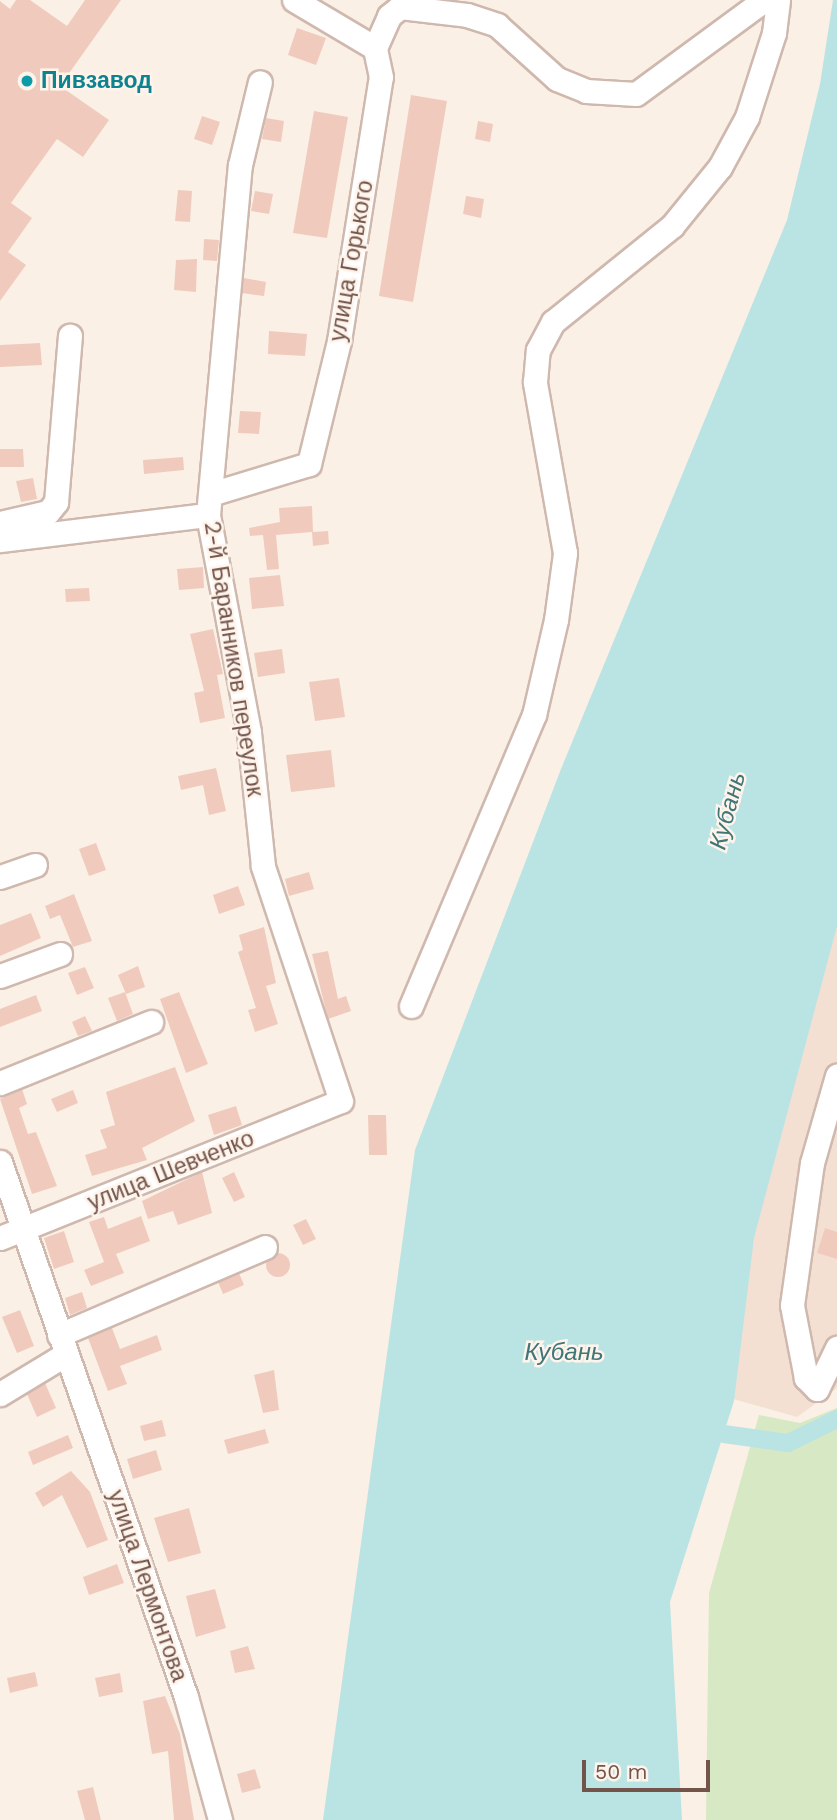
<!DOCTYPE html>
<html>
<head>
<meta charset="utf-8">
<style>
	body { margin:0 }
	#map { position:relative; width:837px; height:1820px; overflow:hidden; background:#fbf0e5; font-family:"Work Sans",sans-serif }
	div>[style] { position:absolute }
	.residential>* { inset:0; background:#f3e0d3 }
	.green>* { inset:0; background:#d7e8c4 }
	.water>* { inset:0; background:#bae3e4 }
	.canal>* { height:18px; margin:-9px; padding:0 9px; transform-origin:9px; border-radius:9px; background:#bae3e4 }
	.building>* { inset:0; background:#f0cbbd }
	.round { border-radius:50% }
	.roads { filter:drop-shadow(2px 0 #cfb8ae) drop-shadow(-2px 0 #cfb8ae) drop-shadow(0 2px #cfb8ae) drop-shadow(0 -2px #cfb8ae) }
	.minor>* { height:23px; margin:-11.5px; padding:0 11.5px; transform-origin:11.5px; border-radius:11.5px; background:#fff }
	.dots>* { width:19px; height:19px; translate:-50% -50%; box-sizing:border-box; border:4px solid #fef4eb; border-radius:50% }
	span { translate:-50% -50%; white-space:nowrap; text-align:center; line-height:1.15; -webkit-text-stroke:5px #fef4eb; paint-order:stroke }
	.culture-label { font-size:23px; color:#0d838f; font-weight:700 }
	.left { translate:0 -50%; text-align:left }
	.street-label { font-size:23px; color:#73544b }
	.water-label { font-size:24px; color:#407678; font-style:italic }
	.scale { position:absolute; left:582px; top:1760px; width:128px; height:32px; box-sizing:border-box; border:4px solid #73544b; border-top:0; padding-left:9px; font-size:21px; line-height:24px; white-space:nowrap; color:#73544b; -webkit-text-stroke:5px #fef4eb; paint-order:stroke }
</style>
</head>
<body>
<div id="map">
	<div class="residential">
		<i style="clip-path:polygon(837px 910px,837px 1388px,797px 1417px,723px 1396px,756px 1157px)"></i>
	</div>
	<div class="green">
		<i style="clip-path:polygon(837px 1408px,837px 1820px,706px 1820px,709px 1593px,759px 1415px,800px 1423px)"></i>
	</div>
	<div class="water">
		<i style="clip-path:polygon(833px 0,837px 0,837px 926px,754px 1238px,734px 1401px,670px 1602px,682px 1820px,323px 1820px,415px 1150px,561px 769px,787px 220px,820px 84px)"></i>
	</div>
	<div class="canal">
		<i style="left:724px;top:1434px;width:65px;rotate:8deg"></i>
		<i style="left:788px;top:1443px;width:55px;rotate:-26.1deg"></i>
	</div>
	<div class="building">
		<i style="clip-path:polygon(16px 0,30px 0,67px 26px,85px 0,121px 0,60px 86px,109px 120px,83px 157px,57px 139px,11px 203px,32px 218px,8px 252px,26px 265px,0 301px,0 1px,10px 9px)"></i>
		<i style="clip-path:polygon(297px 28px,326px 38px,316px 65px,288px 55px)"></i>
		<i style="clip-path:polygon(411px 95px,447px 101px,413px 302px,379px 296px)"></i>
		<i style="clip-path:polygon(314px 111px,348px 117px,327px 238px,293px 233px)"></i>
		<i style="clip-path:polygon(202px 116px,220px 122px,212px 145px,194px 139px)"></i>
		<i style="clip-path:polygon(266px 118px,284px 121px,281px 142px,262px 139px)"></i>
		<i style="clip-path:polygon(478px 121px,493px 124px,490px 142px,475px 139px)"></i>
		<i style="clip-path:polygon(178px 190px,192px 191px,190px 222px,175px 221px)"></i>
		<i style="clip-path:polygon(255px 191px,273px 194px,269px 214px,251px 211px)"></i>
		<i style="clip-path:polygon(466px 196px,484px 199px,481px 218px,463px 214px)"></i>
		<i style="clip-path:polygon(204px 239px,219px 240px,217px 261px,203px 260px)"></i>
		<i style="clip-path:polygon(197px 259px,196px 292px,174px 290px,176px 260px)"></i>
		<i style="clip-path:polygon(244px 278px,266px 282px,264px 296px,242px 293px)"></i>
		<i style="clip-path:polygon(269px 331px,307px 334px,305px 356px,268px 354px)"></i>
		<i style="clip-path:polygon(40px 343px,42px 365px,0 367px,0 345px)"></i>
		<i style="clip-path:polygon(240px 411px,261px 412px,259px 434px,238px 433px)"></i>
		<i style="clip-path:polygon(0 449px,23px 449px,24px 467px,0 467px)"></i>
		<i style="clip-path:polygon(183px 457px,184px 470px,144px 474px,143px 460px)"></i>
		<i style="clip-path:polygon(33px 478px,37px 499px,21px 502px,16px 481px)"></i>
		<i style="clip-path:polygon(312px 506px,313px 532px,328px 531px,329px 544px,313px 546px,312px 532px,276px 535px,279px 569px,267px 570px,263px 535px,250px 536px,249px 528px,280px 522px,279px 508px)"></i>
		<i style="clip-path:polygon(203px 567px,204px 588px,179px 590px,177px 569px)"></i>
		<i style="clip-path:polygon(280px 575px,284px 606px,252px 609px,249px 578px)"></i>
		<i style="clip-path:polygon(89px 588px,90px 601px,66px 602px,65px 589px)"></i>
		<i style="clip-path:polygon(213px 629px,223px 674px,217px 675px,225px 718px,200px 723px,194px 693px,204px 691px,190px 634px)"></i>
		<i style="clip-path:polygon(282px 649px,285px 673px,258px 677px,254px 653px)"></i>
		<i style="clip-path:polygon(339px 678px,345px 717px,315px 721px,309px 682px)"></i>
		<i style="clip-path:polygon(331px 750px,335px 787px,291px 792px,286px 755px)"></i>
		<i style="clip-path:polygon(216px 768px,226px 811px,209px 815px,203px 785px,181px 790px,178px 776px)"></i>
		<i style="clip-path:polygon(96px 843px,106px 870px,89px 876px,79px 849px)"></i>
		<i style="clip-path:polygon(309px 872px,314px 889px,289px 896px,285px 879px)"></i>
		<i style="clip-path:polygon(238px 886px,245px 905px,219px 914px,213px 895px)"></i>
		<i style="clip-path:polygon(74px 894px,92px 941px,73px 947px,60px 915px,50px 919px,45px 906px)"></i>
		<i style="clip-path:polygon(31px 913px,41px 938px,0 956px,0 925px)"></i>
		<i style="clip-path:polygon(264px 927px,276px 983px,266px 986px,278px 1024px,255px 1032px,248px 1010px,256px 1008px,238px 952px,243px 950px,239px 935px)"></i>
		<i style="clip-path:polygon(328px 951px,338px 999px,346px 996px,351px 1011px,328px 1019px,312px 954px)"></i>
		<i style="clip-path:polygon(138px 966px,145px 987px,126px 994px,118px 975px)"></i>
		<i style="clip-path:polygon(85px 967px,94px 988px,77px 995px,68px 973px)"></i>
		<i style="clip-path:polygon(125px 992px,133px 1014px,117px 1021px,108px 998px)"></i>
		<i style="clip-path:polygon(179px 992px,208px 1064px,186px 1073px,160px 999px)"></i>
		<i style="clip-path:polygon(36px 995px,42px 1011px,0 1027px,0 1009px)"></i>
		<i style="clip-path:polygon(85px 1016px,92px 1031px,78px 1036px,72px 1022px)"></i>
		<i style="clip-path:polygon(175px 1067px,195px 1121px,142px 1148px,147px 1160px,92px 1176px,85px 1155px,107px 1148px,100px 1130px,115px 1125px,106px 1092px)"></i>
		<i style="clip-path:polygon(22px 1089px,27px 1104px,19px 1108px,28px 1134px,36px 1132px,57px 1186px,32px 1194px,0 1099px)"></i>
		<i style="clip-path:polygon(73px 1090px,78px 1103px,57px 1112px,51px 1099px)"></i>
		<i style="clip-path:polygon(236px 1106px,242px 1125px,214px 1135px,208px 1115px)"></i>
		<i style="clip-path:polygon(368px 1115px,386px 1115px,387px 1155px,369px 1155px)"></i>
		<i style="clip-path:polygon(202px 1172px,212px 1213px,178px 1225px,173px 1211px,148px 1219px,142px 1201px)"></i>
		<i style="clip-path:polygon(234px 1172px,245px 1197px,234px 1202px,222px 1178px)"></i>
		<i style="clip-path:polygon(141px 1216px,150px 1241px,116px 1254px,124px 1273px,91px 1286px,84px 1270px,104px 1262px,89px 1222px,104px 1217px,108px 1229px)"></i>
		<i style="clip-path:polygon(306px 1219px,316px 1239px,303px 1245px,293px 1225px)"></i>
		<i style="clip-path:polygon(825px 1228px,837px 1232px,837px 1259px,817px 1253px)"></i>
		<i style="clip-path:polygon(64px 1231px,74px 1262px,54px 1269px,44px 1238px)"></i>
		<i class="round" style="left:266px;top:1253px;width:24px;height:24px"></i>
		<i style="clip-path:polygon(239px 1273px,244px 1285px,223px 1294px,218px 1282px)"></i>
		<i style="clip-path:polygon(82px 1292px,87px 1308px,70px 1315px,65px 1298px)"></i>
		<i style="clip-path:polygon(20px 1310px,34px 1346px,17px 1353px,2px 1317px)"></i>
		<i style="clip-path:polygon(112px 1328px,120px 1349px,157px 1335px,162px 1350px,120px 1366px,127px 1384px,108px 1391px,88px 1338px)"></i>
		<i style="clip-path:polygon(274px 1370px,279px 1410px,263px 1413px,254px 1375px)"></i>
		<i style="clip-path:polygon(45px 1383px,56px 1408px,37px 1417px,27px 1394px)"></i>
		<i style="clip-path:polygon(162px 1420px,166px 1436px,144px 1441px,140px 1426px)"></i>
		<i style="clip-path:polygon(265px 1429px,269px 1443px,228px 1454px,224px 1440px)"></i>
		<i style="clip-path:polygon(68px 1435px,73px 1448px,33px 1465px,28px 1452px)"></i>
		<i style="clip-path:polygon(156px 1450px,162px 1470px,133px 1479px,127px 1459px)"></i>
		<i style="clip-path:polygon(71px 1471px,90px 1492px,108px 1540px,87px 1548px,62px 1495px,43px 1507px,35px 1493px)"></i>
		<i style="clip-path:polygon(189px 1508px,201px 1553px,168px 1562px,154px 1518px)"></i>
		<i style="clip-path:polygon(117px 1564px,124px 1583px,89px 1595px,83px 1577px)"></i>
		<i style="clip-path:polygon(215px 1589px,226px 1628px,196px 1637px,186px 1596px)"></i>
		<i style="clip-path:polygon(248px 1646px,255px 1669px,235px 1673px,230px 1651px)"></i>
		<i style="clip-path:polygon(35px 1672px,38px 1686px,10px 1693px,7px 1678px)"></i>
		<i style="clip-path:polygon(120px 1673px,123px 1692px,99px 1697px,95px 1678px)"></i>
		<i style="clip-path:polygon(165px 1696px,180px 1734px,194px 1820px,174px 1820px,168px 1751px,152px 1754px,143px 1701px)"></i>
		<i style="clip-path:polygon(255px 1769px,261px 1788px,242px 1793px,237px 1774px)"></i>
		<i style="clip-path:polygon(93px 1787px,101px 1820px,85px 1820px,77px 1791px)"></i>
	</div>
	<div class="roads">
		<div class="minor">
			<i style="left:375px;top:48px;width:35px;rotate:-66deg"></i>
			<i style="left:389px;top:16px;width:14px;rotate:-39deg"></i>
			<i style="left:400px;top:7px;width:67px;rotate:6.8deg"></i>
			<i style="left:467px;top:15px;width:32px;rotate:18deg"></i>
			<i style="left:497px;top:25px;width:81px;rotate:42deg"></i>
			<i style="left:557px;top:79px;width:31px;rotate:22deg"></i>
			<i style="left:586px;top:91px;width:50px;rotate:3.4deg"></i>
			<i style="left:636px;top:94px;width:159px;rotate:-36.3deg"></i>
			<i style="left:211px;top:494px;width:102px;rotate:-17deg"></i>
			<i style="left:309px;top:464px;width:127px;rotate:-76.3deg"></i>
			<i style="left:339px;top:341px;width:267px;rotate:-81deg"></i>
			<i style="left:381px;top:77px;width:30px;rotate:-102deg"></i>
			<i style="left:375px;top:48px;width:94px;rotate:-149.3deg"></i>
			<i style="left:0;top:523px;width:49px;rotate:-12.9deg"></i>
			<i style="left:48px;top:512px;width:13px;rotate:-51deg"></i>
			<i style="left:56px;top:502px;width:167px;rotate:-85.2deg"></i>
			<i style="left:0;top:540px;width:209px;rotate:-6.9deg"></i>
			<i style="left:0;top:877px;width:37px;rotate:-19deg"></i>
			<i style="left:0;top:976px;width:64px;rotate:-20.1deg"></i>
			<i style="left:411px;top:1006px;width:316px;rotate:-67.1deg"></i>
			<i style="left:534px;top:715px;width:98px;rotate:-77deg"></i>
			<i style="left:556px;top:620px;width:68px;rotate:-82.3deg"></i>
			<i style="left:565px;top:553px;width:174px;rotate:-100deg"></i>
			<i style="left:535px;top:382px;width:32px;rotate:-85deg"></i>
			<i style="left:538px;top:350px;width:32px;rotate:-62deg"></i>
			<i style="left:553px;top:322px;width:153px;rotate:-38.9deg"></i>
			<i style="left:672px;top:226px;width:76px;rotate:-50.9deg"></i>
			<i style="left:720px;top:167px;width:57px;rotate:-61.6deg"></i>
			<i style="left:747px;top:117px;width:88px;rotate:-72.2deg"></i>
			<i style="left:774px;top:33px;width:33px;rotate:-83deg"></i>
			<i style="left:0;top:1083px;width:163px;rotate:-22deg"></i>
			<i style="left:0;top:1162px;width:566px;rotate:70.83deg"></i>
			<i style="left:186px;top:1697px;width:128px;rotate:74.5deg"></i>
			<i style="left:0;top:1238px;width:367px;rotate:-21.9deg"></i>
			<i style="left:341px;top:1101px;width:248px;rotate:-108.4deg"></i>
			<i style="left:263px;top:866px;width:135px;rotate:-96deg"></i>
			<i style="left:249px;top:732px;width:221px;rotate:-100.7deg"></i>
			<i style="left:208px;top:515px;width:351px;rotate:-84.8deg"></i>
			<i style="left:240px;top:165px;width:85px;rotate:-76.5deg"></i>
			<i style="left:59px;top:1335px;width:224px;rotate:-23.1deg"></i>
			<i style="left:817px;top:1389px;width:16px;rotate:-135deg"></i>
			<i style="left:806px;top:1378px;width:74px;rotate:-100.9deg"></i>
			<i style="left:792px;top:1305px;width:143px;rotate:-82deg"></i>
			<i style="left:812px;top:1163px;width:91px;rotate:-74deg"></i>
			<i style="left:817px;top:1389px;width:46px;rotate:-64deg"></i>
			<i style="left:0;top:1394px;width:77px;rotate:-31.2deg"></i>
		</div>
	</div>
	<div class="dots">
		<i style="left:27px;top:81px;background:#0f9aa8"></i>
	</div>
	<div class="culture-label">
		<span class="left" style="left:41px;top:81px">Пивзавод</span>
	</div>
	<div class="street-label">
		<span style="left:352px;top:261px;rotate:-80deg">улица Горького</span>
		<span style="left:233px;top:659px;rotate:81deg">2-й Баранников переулок</span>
		<span style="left:171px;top:1171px;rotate:-22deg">улица Шевченко</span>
		<span style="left:147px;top:1586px;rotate:71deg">улица Лермонтова</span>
	</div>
	<div class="water-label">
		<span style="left:728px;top:811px;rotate:-75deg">Кубань</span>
		<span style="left:564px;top:1353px">Кубань</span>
	</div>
	<div class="scale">50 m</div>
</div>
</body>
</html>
